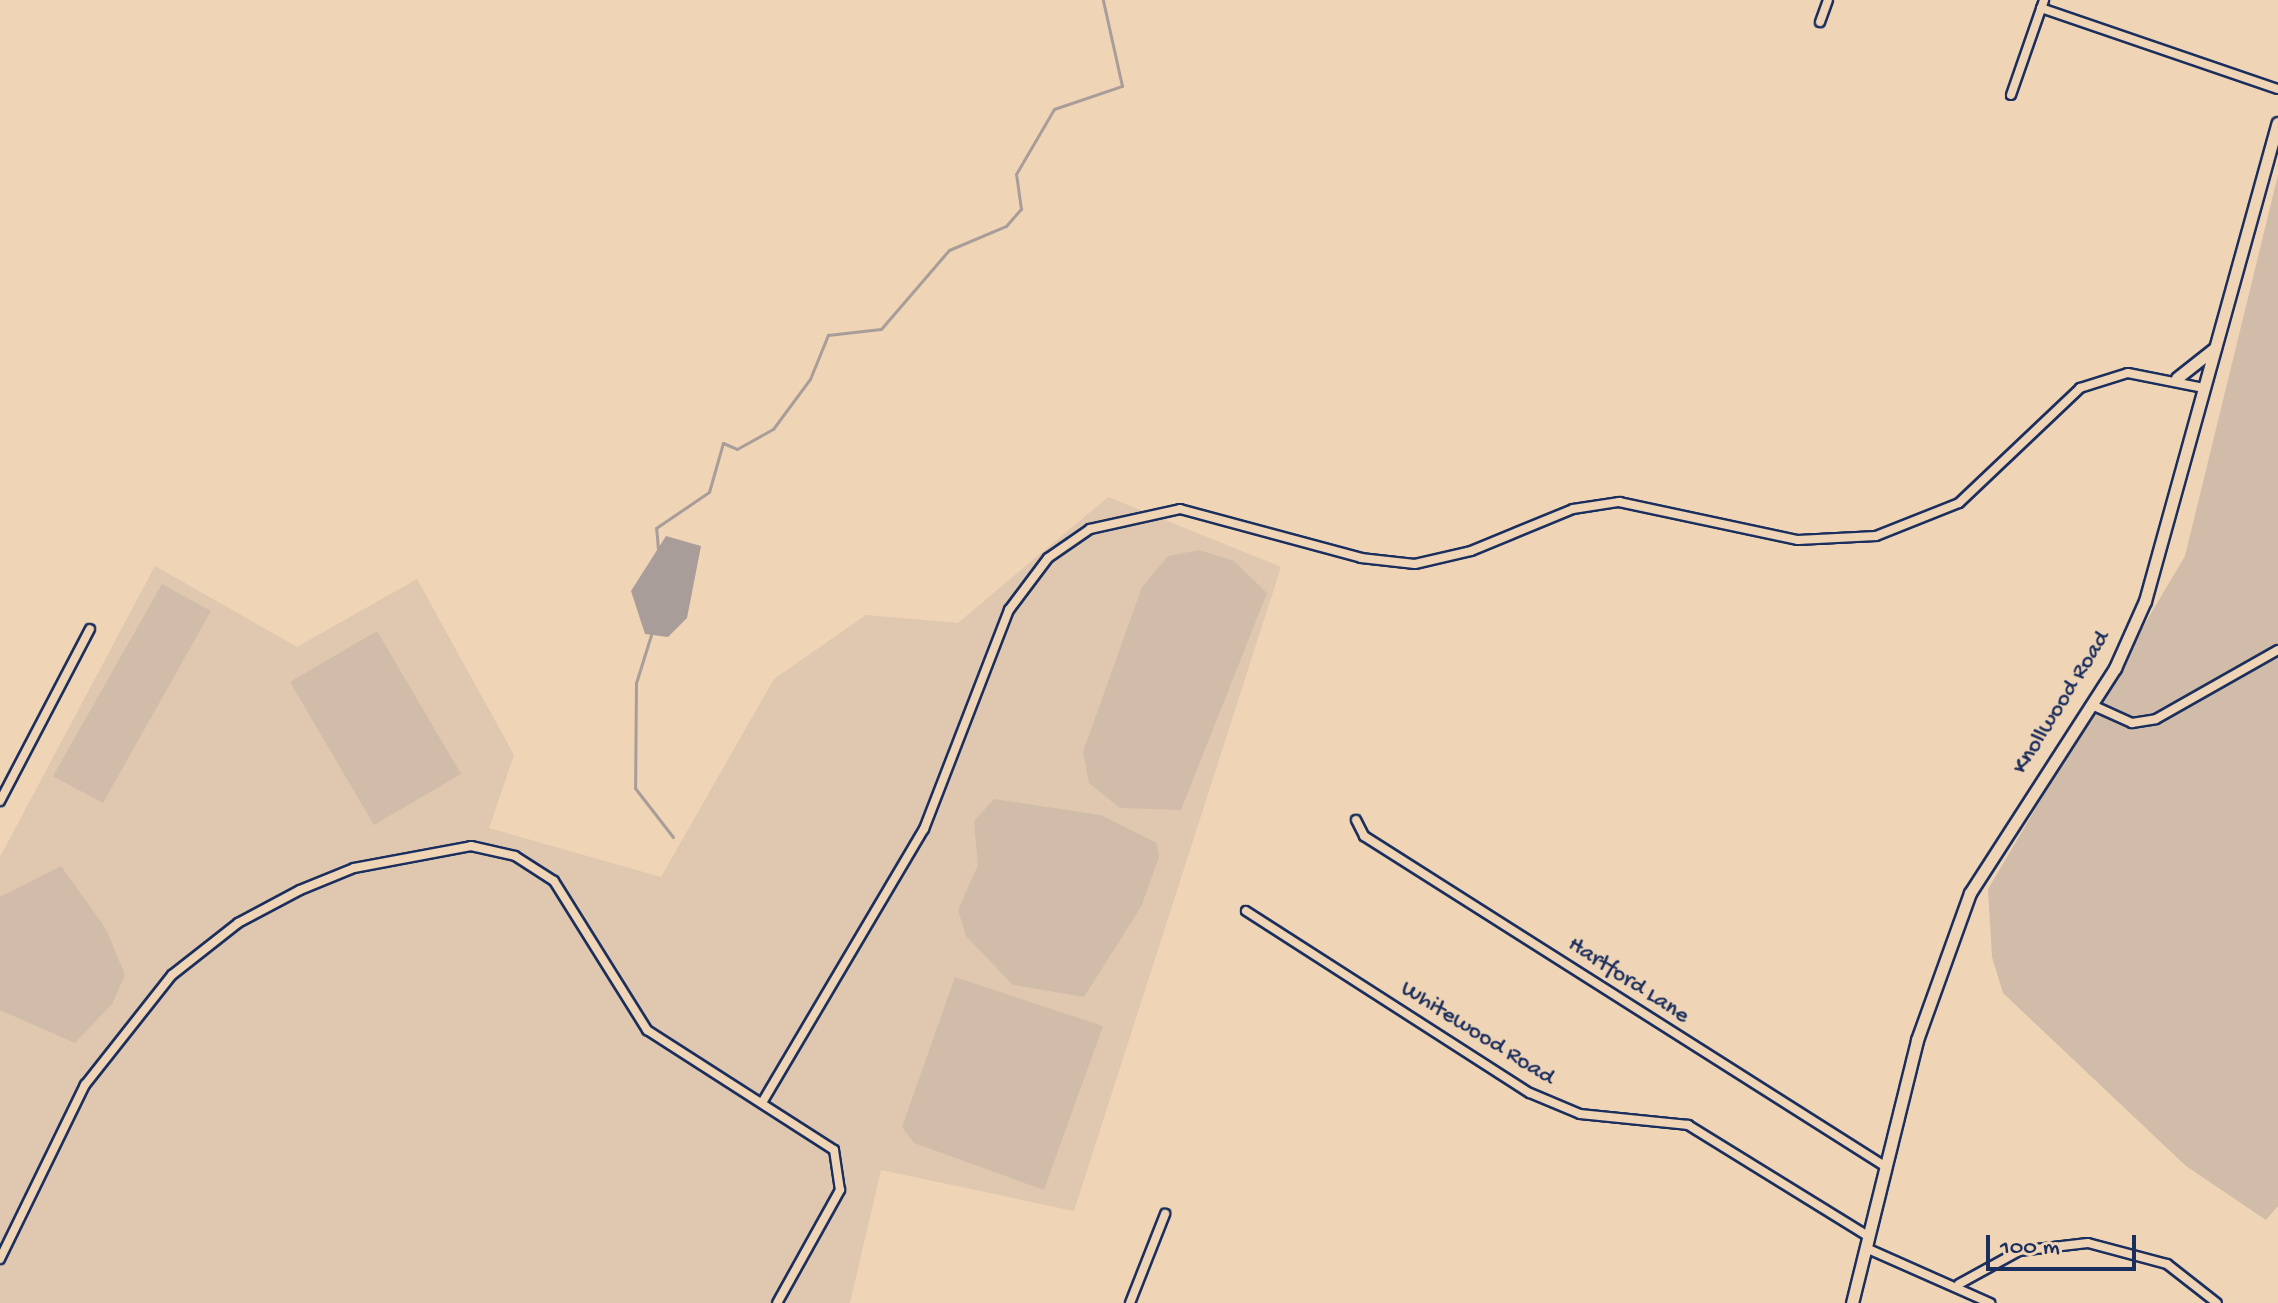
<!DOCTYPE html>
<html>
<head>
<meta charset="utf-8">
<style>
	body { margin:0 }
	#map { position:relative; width:2278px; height:1303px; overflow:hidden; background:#efd4b6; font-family:"Gochi Hand",sans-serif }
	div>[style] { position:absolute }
	.built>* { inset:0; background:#dfc8af }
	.green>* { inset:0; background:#d0bca9 }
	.water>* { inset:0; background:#a99d9a }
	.stream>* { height:3px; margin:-1.5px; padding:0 1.5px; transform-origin:1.5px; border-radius:1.5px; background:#a99d9a }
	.roads { filter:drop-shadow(2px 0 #1b2f5e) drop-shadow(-2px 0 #1b2f5e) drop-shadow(0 2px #1b2f5e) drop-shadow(0 -2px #1b2f5e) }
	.street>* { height:8px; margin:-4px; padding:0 4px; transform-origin:4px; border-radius:4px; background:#efd4b6 }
	.secondary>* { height:11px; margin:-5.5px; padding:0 5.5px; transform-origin:5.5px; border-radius:5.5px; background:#efd4b6 }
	span { translate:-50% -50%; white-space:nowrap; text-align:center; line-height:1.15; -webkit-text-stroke:6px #efd4b6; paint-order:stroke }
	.street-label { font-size:24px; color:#1b2f5e }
	.scale { position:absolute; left:1986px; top:1235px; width:150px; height:36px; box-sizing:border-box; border:4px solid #1b2f5e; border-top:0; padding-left:10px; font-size:24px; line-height:28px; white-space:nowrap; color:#1b2f5e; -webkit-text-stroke:6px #efd4b6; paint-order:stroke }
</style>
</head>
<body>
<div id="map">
	<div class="built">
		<i style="clip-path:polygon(1108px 497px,1281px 567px,1074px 1211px,881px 1170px,850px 1303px,0 1303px,0 857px,155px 566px,297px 647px,417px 579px,514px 755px,489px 828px,661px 877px,774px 679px,866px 615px,958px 623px)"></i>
	</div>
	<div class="green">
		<i style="clip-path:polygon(2278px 175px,2278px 1206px,2266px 1220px,2186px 1166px,2003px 993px,1992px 957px,1988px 889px,2185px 556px)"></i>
		<i style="clip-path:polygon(1199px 550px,1234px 561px,1267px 593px,1181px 810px,1120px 808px,1089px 783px,1083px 752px,1142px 587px,1168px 556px)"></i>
		<i style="clip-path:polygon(162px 584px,211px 611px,103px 803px,53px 776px)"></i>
		<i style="clip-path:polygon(377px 631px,461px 774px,374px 825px,290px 682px)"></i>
		<i style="clip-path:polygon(994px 799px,1101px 815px,1157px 843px,1159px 857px,1141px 907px,1084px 997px,1013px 985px,966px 936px,958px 910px,978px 865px,974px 821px)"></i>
		<i style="clip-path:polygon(61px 866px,106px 929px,125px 975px,112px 1004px,75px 1043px,0 1010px,0 897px)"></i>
		<i style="clip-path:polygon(955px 977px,1103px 1026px,1044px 1190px,914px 1143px,902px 1127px)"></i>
	</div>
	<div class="water">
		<i style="clip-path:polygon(666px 536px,701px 546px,687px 618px,668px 637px,645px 634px,631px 591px)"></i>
	</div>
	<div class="stream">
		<i style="left:658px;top:549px;width:21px;rotate:-95deg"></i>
		<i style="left:656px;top:528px;width:64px;rotate:-34.2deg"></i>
		<i style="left:709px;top:492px;width:51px;rotate:-74.1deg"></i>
		<i style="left:723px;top:443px;width:15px;rotate:23deg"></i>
		<i style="left:737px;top:449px;width:41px;rotate:-29.1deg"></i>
		<i style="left:773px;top:429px;width:62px;rotate:-53.5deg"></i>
		<i style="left:810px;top:379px;width:48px;rotate:-67.8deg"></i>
		<i style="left:828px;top:335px;width:53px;rotate:-6.5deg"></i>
		<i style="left:881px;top:329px;width:104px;rotate:-49.3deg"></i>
		<i style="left:949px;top:250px;width:62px;rotate:-22.8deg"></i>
		<i style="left:1006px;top:226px;width:23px;rotate:-49deg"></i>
		<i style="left:1021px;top:209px;width:35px;rotate:-98deg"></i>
		<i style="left:1016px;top:174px;width:75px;rotate:-59.7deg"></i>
		<i style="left:1054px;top:109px;width:72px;rotate:-18.7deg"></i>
		<i style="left:1122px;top:86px;width:88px;rotate:-102.5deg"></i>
		<i style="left:651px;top:635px;width:50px;rotate:107.4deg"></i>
		<i style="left:636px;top:683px;width:105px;rotate:90.5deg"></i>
		<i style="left:635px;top:788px;width:62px;rotate:52.2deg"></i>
	</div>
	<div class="roads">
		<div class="street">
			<i style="left:2041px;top:8px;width:250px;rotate:18.9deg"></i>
			<i style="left:1820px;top:22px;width:23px;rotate:-70deg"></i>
			<i style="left:2011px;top:95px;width:101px;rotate:-70.8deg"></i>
			<i style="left:2092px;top:705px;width:44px;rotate:24.2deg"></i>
			<i style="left:2132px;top:723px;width:24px;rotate:-9deg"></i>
			<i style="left:2156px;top:719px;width:140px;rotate:-29.5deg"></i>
			<i style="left:0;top:801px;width:194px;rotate:-62.4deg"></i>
			<i style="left:1356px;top:820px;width:18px;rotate:63deg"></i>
			<i style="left:1364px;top:836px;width:618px;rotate:32.38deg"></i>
			<i style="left:1246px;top:911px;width:337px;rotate:32.7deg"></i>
			<i style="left:1530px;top:1093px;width:54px;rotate:22.8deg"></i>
			<i style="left:1580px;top:1114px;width:109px;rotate:5.8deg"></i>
			<i style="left:1688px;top:1125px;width:213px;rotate:31.7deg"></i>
			<i style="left:763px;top:1101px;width:316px;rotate:-59.4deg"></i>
			<i style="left:924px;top:829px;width:235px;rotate:-68.8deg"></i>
			<i style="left:1009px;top:610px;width:65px;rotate:-53.1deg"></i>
			<i style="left:1048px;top:558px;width:51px;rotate:-34.6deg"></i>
			<i style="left:1090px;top:529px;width:92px;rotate:-12.5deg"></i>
			<i style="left:1180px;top:509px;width:188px;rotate:15.1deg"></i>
			<i style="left:1361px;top:558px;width:54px;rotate:6.3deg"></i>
			<i style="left:1415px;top:564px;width:57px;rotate:-13.1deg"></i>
			<i style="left:1471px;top:551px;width:110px;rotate:-22.4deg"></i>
			<i style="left:1573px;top:509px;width:47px;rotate:-8.7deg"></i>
			<i style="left:1619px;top:502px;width:183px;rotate:12deg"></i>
			<i style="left:1798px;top:540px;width:78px;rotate:-2.9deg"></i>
			<i style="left:1876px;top:536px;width:89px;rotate:-21.7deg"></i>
			<i style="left:1959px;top:503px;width:167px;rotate:-43.5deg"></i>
			<i style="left:2080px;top:388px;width:50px;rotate:-17.4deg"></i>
			<i style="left:2128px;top:373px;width:77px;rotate:11.2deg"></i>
			<i style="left:1866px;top:1248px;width:136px;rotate:23.9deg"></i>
			<i style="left:0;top:1259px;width:194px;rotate:-64deg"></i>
			<i style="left:85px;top:1085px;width:140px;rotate:-51.7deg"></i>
			<i style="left:172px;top:975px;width:84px;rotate:-38.2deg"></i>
			<i style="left:238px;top:923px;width:70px;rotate:-28deg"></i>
			<i style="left:300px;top:890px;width:58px;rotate:-22.2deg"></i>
			<i style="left:354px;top:868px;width:119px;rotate:-10.6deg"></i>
			<i style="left:471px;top:846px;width:45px;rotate:12.8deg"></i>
			<i style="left:515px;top:856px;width:46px;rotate:32.7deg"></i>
			<i style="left:554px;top:881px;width:176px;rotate:58deg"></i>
			<i style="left:647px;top:1030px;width:222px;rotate:32.7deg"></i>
			<i style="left:834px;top:1150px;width:40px;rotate:81.5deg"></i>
			<i style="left:840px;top:1190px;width:129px;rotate:119.1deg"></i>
			<i style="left:1959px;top:1284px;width:68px;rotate:-28.8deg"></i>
			<i style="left:2019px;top:1251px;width:69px;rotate:-6.6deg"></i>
			<i style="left:2088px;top:1243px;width:82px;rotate:14.9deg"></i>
			<i style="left:2167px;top:1264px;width:63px;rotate:38deg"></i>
			<i style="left:1130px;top:1303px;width:96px;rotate:-68.5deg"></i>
		</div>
		<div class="secondary">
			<i style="left:2177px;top:378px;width:48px;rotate:-38.3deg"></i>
			<i style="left:1852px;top:1303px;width:271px;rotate:-76.1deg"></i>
			<i style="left:1917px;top:1040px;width:156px;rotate:-70.2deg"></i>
			<i style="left:1970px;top:893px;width:268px;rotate:-57.2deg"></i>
			<i style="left:2115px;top:668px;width:73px;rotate:-65.9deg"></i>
			<i style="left:2145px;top:601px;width:496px;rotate:-74.5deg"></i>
		</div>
	</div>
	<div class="street-label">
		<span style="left:2062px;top:703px;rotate:-58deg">Knollwood Road</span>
		<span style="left:1628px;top:981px;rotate:33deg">Hartford Lane</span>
		<span style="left:1477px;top:1034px;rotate:32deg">Whitewood Road</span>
	</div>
	<div class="scale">100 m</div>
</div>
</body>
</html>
